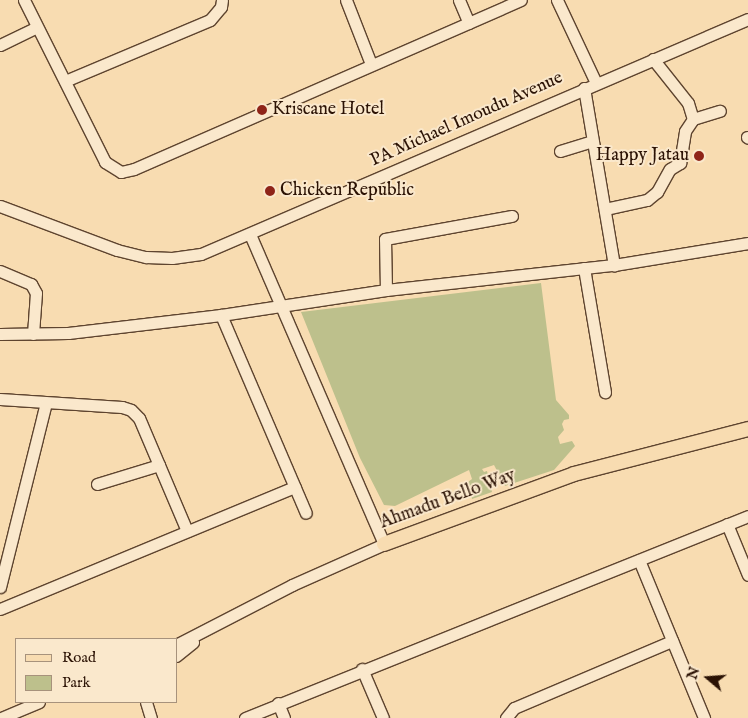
<!DOCTYPE html>
<html>
<head>
<meta charset="utf-8">
<style>
	body { margin:0 }
	#map { position:relative; width:748px; height:718px; overflow:hidden; background:#f8dcb1; font-family:"IM FELL English",serif }
	div>[style] { position:absolute }
	.green>* { inset:0; background:#bdc08c }
	.roads { filter:drop-shadow(1px 0 #5e442f) drop-shadow(-1px 0 #5e442f) drop-shadow(0 1px #5e442f) drop-shadow(0 -1px #5e442f) }
	.minor>* { height:11px; margin:-5.5px; padding:0 5.5px; transform-origin:5.5px; border-radius:5.5px; background:#fae8cc }
	.major>* { height:14px; margin:-7px; padding:0 7px; transform-origin:7px; border-radius:7px; background:#f8dcb1 }
	.dots>* { width:14px; height:14px; translate:-50% -50%; box-sizing:border-box; border:2px solid #fae8cc; border-radius:50% }
	span { translate:-50% -50%; white-space:nowrap; text-align:center; line-height:1.15; -webkit-text-stroke:4px #fae8cc; paint-order:stroke }
	.poi-label { font-size:18px; color:#2b1204 }
	.left { translate:0 -50%; text-align:left }
	.right { translate:-100% -50%; text-align:right }
	.street-label { font-size:18px; color:#2b1204 }
	.legend { position:absolute; left:15px; top:638px; width:162px; height:65px; box-sizing:border-box; background:#fae8cc; border:1px solid #a7927c; margin:0; padding:6px 9px; list-style:none; font-size:15px; color:#2b1204 }
	.legend li { display:flex; align-items:center; gap:10px; height:25px }
	.legend b { width:25px; border:1px solid #a7927c }
	.north { position:absolute; left:683px; top:653px; width:50px; height:50px; -webkit-text-stroke:4px #fae8cc; paint-order:stroke; rotate:288deg; font-size:14px; font-weight:700; line-height:20px; text-align:center; color:#2b1204 }
	.north::after { content:''; display:block; margin:auto; width:18px; height:22px; background:#2b1204; clip-path:polygon(50% 0,100% 100%,50% 72%,0 100%) }
</style>
</head>
<body>
<div id="map">
	<div class="green">
		<i style="clip-path:polygon(541px 283px,556px 400px,569px 415px,569px 419px,564px 420px,562px 424px,564px 430px,558px 437px,560px 444px,572px 441px,575px 446px,554px 470px,505px 486px,494px 465px,482px 469px,484px 472px,487px 471px,492px 492px,472px 499px,468px 482px,472px 479px,469px 470px,395px 506px,384px 505px,360px 458px,301px 312px)"></i>
	</div>
	<div class="roads">
		<div class="minor">
			<i style="left:24px;top:0;width:181px;rotate:63.4deg"></i>
			<i style="left:105px;top:162px;width:19px;rotate:32deg"></i>
			<i style="left:121px;top:172px;width:13px;rotate:-13deg"></i>
			<i style="left:134px;top:169px;width:422px;rotate:-23.6deg"></i>
			<i style="left:346px;top:0;width:69px;rotate:68.7deg"></i>
			<i style="left:459px;top:0;width:25px;rotate:67deg"></i>
			<i style="left:557px;top:0;width:92px;rotate:64.8deg"></i>
			<i style="left:0;top:45px;width:41px;rotate:-25.9deg"></i>
			<i style="left:653px;top:59px;width:56px;rotate:51.5deg"></i>
			<i style="left:688px;top:103px;width:17px;rotate:73deg"></i>
			<i style="left:693px;top:119px;width:28px;rotate:-17deg"></i>
			<i style="left:65px;top:81px;width:157px;rotate:-22.8deg"></i>
			<i style="left:210px;top:20px;width:17px;rotate:-50deg"></i>
			<i style="left:221px;top:7px;width:7px;rotate:-82deg"></i>
			<i style="left:584px;top:88px;width:180px;rotate:80.4deg"></i>
			<i style="left:747px;top:137px;width:1px;rotate:45deg"></i>
			<i style="left:560px;top:151px;width:34px;rotate:-17deg"></i>
			<i style="left:0;top:206px;width:125px;rotate:20.6deg"></i>
			<i style="left:117px;top:250px;width:30px;rotate:14deg"></i>
			<i style="left:146px;top:257px;width:26px;rotate:2deg"></i>
			<i style="left:172px;top:258px;width:29px;rotate:-8deg"></i>
			<i style="left:201px;top:254px;width:595px;rotate:-23.25deg"></i>
			<i style="left:605px;top:209px;width:43px;rotate:-12.1deg"></i>
			<i style="left:647px;top:200px;width:13px;rotate:-39deg"></i>
			<i style="left:657px;top:192px;width:26px;rotate:-61deg"></i>
			<i style="left:670px;top:169px;width:12px;rotate:-31deg"></i>
			<i style="left:680px;top:163px;width:32px;rotate:-81deg"></i>
			<i style="left:685px;top:131px;width:14px;rotate:-56deg"></i>
			<i style="left:584px;top:268px;width:126px;rotate:80.4deg"></i>
			<i style="left:0;top:271px;width:34px;rotate:23deg"></i>
			<i style="left:31px;top:284px;width:10px;rotate:61deg"></i>
			<i style="left:36px;top:293px;width:41px;rotate:94.2deg"></i>
			<i style="left:386px;top:290px;width:51px;rotate:-91.1deg"></i>
			<i style="left:385px;top:239px;width:129px;rotate:-10.3deg"></i>
			<i style="left:221px;top:315px;width:215px;rotate:66.8deg"></i>
			<i style="left:0;top:334px;width:68px;rotate:-0.8deg"></i>
			<i style="left:68px;top:333px;width:154px;rotate:-6.7deg"></i>
			<i style="left:221px;top:315px;width:167px;rotate:-8.6deg"></i>
			<i style="left:386px;top:290px;width:229px;rotate:-6.3deg"></i>
			<i style="left:614px;top:265px;width:136px;rotate:-9.3deg"></i>
			<i style="left:0;top:399px;width:122px;rotate:3.8deg"></i>
			<i style="left:122px;top:407px;width:9px;rotate:18deg"></i>
			<i style="left:131px;top:410px;width:11px;rotate:45deg"></i>
			<i style="left:139px;top:418px;width:123px;rotate:67deg"></i>
			<i style="left:97px;top:484px;width:65px;rotate:-17deg"></i>
			<i style="left:727px;top:524px;width:55px;rotate:67.6deg"></i>
			<i style="left:639px;top:560px;width:171px;rotate:67.6deg"></i>
			<i style="left:0;top:587px;width:190px;rotate:-76deg"></i>
			<i style="left:0;top:609px;width:319px;rotate:-22.5deg"></i>
			<i style="left:176px;top:645px;width:131px;rotate:-27.3deg"></i>
			<i style="left:292px;top:585px;width:101px;rotate:-24deg"></i>
			<i style="left:384px;top:544px;width:337px;rotate:-113.4deg"></i>
			<i style="left:176px;top:656px;width:22px;rotate:-39deg"></i>
			<i style="left:362px;top:669px;width:53px;rotate:66.8deg"></i>
			<i style="left:146px;top:702px;width:17px;rotate:73deg"></i>
			<i style="left:278px;top:703px;width:16px;rotate:68deg"></i>
			<i style="left:1px;top:718px;width:41px;rotate:-22.8deg"></i>
			<i style="left:245px;top:718px;width:542px;rotate:-21.88deg"></i>
			<i style="left:506px;top:718px;width:13px;rotate:-51deg"></i>
			<i style="left:514px;top:708px;width:172px;rotate:-23deg"></i>
		</div>
		<div class="major">
			<i style="left:384px;top:544px;width:202px;rotate:-20.2deg"></i>
			<i style="left:574px;top:474px;width:180px;rotate:-14.5deg"></i>
		</div>
	</div>
	<div class="dots">
		<i style="left:262px;top:110px;background:#8f2418"></i>
		<i style="left:699px;top:156px;background:#8f2418"></i>
		<i style="left:270px;top:191px;background:#8f2418"></i>
	</div>
	<div class="poi-label">
		<span class="left" style="left:272px;top:110px">Kriscane Hotel</span>
		<span class="right" style="left:689px;top:156px">Happy Jatau</span>
		<span class="left" style="left:280px;top:191px">Chicken Republic</span>
	</div>
	<div class="street-label">
		<span style="left:467px;top:120px;rotate:-24deg">PA Michael Imoudu Avenue</span>
		<span style="left:448px;top:500px;rotate:-20deg">Ahmadu Bello Way</span>
	</div>
	<ul class="legend">
	<li><b style="height:6px;background:#f8dcb1"></b>Road</li>
	<li><b style="height:14px;background:#bdc08c"></b>Park</li>
	</ul>
	<div class="north">N</div>
</div>
</body>
</html>
